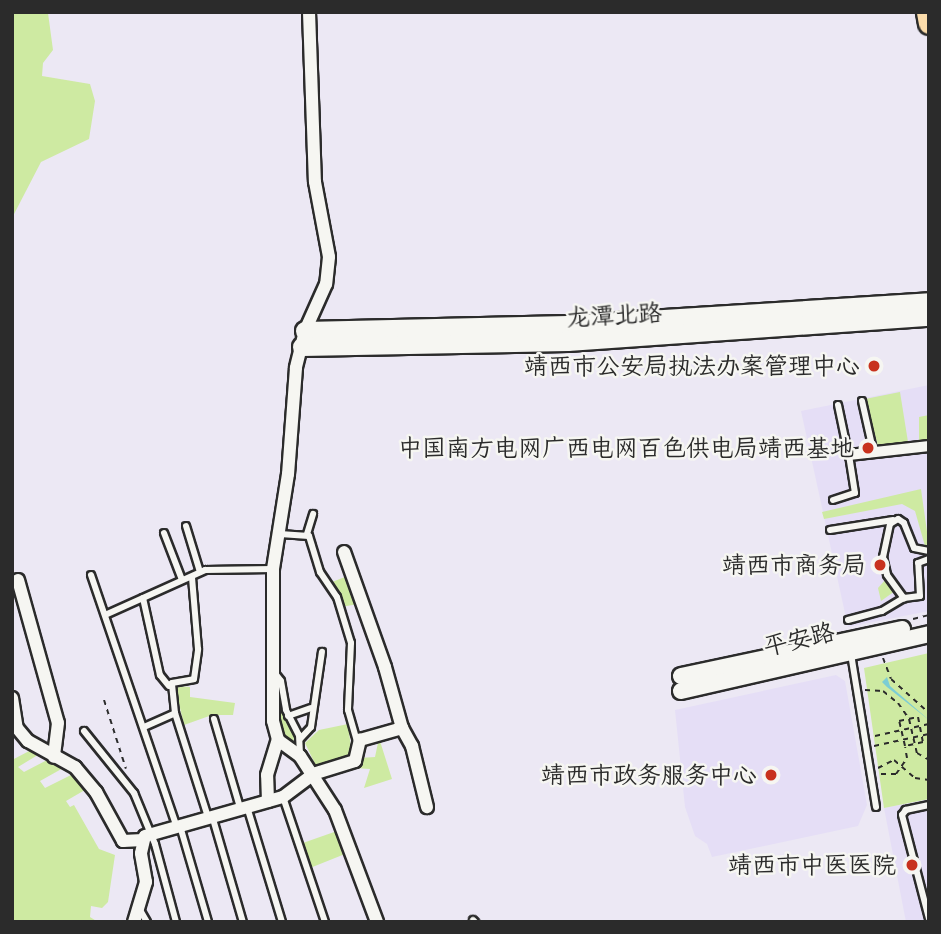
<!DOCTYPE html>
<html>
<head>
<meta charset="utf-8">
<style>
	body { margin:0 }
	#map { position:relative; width:941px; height:934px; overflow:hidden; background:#ece8f4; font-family:Itim,"LXGW WenKai TC",sans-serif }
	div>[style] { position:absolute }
	.built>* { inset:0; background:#e5def6 }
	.green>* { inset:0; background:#ceeaa2 }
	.water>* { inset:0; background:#7ccdd4 }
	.path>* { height:2px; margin-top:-1px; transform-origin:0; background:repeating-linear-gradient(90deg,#2b2b2b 0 5px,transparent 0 10px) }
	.roads { filter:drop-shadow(2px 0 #2b2b2b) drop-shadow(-2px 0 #2b2b2b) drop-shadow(0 2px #2b2b2b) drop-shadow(0 -2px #2b2b2b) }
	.service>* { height:6px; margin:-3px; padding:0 3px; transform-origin:3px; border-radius:3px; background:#f6f6f2 }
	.minor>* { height:12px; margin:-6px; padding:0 6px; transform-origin:6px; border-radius:6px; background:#f6f6f2 }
	.tertiary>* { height:16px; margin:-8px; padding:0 8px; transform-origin:8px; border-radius:8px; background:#f6f6f2 }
	.secondary>* { height:18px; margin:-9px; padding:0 9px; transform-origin:9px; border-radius:9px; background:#f6f6f2 }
	.primary>* { height:21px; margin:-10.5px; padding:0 10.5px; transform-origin:10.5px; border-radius:10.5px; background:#fbdcab }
	.dots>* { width:19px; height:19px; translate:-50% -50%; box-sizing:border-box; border:4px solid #f6f6f2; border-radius:50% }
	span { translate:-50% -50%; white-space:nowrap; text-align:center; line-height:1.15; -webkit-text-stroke:5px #f6f6f2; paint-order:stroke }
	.street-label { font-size:24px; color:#2b2b2b }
	.poi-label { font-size:24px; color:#2b2b2b }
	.right { translate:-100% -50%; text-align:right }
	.frame { position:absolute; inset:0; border:14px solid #2b2b2b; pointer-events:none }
</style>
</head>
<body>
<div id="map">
	<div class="built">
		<i style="clip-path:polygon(929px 385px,929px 611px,848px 627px,801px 411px)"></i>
		<i style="clip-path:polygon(836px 675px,845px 681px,867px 805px,858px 826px,712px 857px,707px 844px,695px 836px,685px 807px,675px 710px)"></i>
		<i style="clip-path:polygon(929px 799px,929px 922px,906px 922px,884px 808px)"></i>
	</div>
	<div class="green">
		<i style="clip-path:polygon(12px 12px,48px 13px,53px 50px,43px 63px,42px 76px,90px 84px,95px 101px,89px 139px,41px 162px,12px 218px)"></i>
		<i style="clip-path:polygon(900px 392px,908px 442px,878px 446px,865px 399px)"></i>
		<i style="clip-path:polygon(929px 415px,929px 442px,919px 443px,919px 417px)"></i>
		<i style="clip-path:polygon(921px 489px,929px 546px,925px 546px,915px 511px,902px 504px,824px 519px,822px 512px)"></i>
		<i style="clip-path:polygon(350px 575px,358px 604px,341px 607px,327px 584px)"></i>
		<i style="clip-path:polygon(886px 579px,895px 591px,881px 601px,878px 588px)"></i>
		<i style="clip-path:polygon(929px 653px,929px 799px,884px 808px,864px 668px)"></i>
		<i style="clip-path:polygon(279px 683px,285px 720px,294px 736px,293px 747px,280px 729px)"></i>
		<i style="clip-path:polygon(179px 686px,190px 687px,190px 697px,235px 703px,233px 715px,212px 715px,184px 725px,176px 691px)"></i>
		<i style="clip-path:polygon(348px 724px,352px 756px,317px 768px,305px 743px,319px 730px)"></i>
		<i style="clip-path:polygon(379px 738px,392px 779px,364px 788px,370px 769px,354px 768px,359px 758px,375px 757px)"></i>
		<i style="clip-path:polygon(33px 749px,41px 753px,18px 767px,24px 772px,49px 759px,65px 767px,40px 781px,45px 788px,75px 773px,90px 787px,66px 801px,70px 807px,74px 805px,99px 849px,115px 855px,108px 902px,102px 908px,91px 906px,90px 917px,98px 922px,12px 922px,12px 760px)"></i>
		<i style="clip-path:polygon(337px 831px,345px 854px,310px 868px,300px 844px)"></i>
	</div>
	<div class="water">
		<i style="clip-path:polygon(887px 677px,890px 686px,929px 720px,887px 687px,882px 682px)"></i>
	</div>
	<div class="path">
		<i style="left:913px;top:619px;width:16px;rotate:-14deg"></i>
		<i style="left:883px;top:658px;width:22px;rotate:69deg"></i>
		<i style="left:891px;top:679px;width:51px;rotate:41.8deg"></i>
		<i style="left:865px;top:690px;width:18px;rotate:3deg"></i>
		<i style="left:883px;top:691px;width:19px;rotate:39deg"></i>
		<i style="left:898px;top:703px;width:19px;rotate:55deg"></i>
		<i style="left:909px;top:719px;width:35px;rotate:77deg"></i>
		<i style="left:917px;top:753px;width:14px;rotate:30deg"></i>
		<i style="left:104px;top:700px;width:72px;rotate:72.3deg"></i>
		<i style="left:918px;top:717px;width:25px;rotate:79deg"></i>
		<i style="left:923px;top:742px;width:18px;rotate:167deg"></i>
		<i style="left:905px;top:746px;width:26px;rotate:-103deg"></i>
		<i style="left:899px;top:721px;width:19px;rotate:-12deg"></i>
		<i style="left:875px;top:736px;width:55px;rotate:-12.5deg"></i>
		<i style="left:874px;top:746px;width:56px;rotate:-12.3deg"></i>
		<i style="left:878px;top:768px;width:18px;rotate:-27deg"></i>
		<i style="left:894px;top:760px;width:28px;rotate:41deg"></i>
		<i style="left:915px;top:778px;width:14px;rotate:8deg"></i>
		<i style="left:881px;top:774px;width:15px"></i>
		<i style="left:896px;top:774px;width:19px;rotate:-55deg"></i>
		<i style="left:907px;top:758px;width:11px;rotate:-100deg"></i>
	</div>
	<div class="roads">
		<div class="service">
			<i style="left:862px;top:401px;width:50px;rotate:77.3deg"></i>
			<i style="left:838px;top:405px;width:49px;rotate:78.2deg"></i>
			<i style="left:929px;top:444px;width:81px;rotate:173.7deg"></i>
			<i style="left:848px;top:453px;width:4px;rotate:76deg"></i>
			<i style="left:849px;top:457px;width:81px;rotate:-6.4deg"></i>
			<i style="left:833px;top:500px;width:23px;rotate:-18deg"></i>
			<i style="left:855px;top:493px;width:36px;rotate:-99deg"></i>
			<i style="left:186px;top:526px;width:48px;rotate:73.1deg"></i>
			<i style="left:830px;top:530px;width:64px;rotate:-9deg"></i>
			<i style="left:164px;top:533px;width:50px;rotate:69deg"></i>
			<i style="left:280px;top:534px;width:29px;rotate:4deg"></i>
			<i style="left:309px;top:536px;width:38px;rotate:73deg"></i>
			<i style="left:320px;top:572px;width:30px;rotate:56deg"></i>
			<i style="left:337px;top:597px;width:48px;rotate:73.1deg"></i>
			<i style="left:351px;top:643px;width:67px;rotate:92.6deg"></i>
			<i style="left:348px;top:710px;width:33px;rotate:74deg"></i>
			<i style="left:307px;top:534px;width:21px;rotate:-73deg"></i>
			<i style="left:929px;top:551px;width:15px;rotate:-169deg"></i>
			<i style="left:914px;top:548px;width:27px;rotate:-112deg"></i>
			<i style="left:904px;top:523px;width:7px;rotate:-146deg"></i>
			<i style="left:898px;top:519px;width:9px;rotate:148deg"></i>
			<i style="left:890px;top:524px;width:34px;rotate:102deg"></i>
			<i style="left:883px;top:557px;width:18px;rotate:77deg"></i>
			<i style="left:887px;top:575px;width:29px;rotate:54deg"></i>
			<i style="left:904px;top:598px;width:16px;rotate:-7deg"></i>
			<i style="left:920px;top:596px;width:33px;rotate:-93deg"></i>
			<i style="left:918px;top:563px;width:12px;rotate:-20deg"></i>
			<i style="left:91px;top:575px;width:263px;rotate:71.2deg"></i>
			<i style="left:143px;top:598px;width:79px;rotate:77.6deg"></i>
			<i style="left:160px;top:675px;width:14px;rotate:51deg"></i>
			<i style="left:105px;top:615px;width:110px;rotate:-24.2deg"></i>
			<i style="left:205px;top:570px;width:68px;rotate:-0.8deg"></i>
			<i style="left:848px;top:620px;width:35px;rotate:-15deg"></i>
			<i style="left:882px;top:611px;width:26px;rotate:-31deg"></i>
			<i style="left:851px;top:654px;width:155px;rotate:80.7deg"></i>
			<i style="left:274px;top:672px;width:11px;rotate:52deg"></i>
			<i style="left:281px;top:681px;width:29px;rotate:80deg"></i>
			<i style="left:286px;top:710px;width:28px;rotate:63deg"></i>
			<i style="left:299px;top:735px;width:20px;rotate:87deg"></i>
			<i style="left:175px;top:713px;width:109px;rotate:72.4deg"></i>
			<i style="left:288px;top:716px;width:24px;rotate:-19deg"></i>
			<i style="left:214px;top:719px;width:96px;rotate:73.6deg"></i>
			<i style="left:144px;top:727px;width:34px;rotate:-24deg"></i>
			<i style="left:175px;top:713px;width:30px;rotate:-96deg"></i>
			<i style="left:172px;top:683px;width:22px;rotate:-10deg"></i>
			<i style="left:194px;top:679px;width:30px;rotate:-82deg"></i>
			<i style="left:198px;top:649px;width:72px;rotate:-94.8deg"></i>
			<i style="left:84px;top:731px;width:80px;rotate:51.1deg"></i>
			<i style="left:134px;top:793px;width:55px;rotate:67.6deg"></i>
			<i style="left:155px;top:844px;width:81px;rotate:74.9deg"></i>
			<i style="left:300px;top:739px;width:16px;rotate:-47deg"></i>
			<i style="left:311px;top:727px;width:76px;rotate:-81.7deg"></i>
			<i style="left:283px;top:797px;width:132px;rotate:71.4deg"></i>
			<i style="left:929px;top:805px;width:24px;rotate:168deg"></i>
			<i style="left:906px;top:810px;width:6px;rotate:129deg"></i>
			<i style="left:902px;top:815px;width:107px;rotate:75.4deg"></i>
			<i style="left:248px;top:810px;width:117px;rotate:73.1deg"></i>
			<i style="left:213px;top:819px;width:107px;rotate:73.8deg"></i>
			<i style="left:180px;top:826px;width:100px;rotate:73.7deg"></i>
			<i style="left:140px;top:910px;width:14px;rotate:60deg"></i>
			<i style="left:473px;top:920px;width:3px;rotate:45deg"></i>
		</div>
		<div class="minor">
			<i style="left:309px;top:12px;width:170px;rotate:88deg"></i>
			<i style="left:315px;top:182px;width:76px;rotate:79.4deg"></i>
			<i style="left:329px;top:257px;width:27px;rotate:96deg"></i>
			<i style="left:326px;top:284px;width:51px;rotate:114.1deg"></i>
			<i style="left:305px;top:331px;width:38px;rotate:104deg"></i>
			<i style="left:296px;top:368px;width:106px;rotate:94.3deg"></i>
			<i style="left:288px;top:474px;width:96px;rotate:99deg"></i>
			<i style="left:273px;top:569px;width:152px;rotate:90deg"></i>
			<i style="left:273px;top:721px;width:20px;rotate:75deg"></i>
			<i style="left:278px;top:740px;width:27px;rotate:36deg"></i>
			<i style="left:300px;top:756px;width:64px;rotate:57.1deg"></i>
			<i style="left:335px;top:810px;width:120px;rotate:69.4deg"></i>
			<i style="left:18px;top:580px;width:148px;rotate:74.4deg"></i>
			<i style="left:58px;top:723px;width:34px;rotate:97deg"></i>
			<i style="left:12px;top:698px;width:30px;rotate:81deg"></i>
			<i style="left:17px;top:728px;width:17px;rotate:50deg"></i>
			<i style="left:28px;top:741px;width:54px;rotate:29deg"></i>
			<i style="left:75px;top:767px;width:33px;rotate:50deg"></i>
			<i style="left:96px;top:792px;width:56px;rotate:61.1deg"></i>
			<i style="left:123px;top:841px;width:20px;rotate:-3deg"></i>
			<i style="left:402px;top:728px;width:21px;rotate:61deg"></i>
			<i style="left:412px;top:746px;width:63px;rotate:76.2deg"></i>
			<i style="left:268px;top:801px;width:26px;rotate:-92deg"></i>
			<i style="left:267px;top:775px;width:37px;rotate:-73deg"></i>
			<i style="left:134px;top:922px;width:42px;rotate:-73.3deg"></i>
			<i style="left:146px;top:882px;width:29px;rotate:-100deg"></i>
			<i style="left:141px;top:853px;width:17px;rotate:-77deg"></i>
			<i style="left:145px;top:836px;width:143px;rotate:-15.8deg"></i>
			<i style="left:283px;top:797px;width:38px;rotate:-37deg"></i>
			<i style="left:313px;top:774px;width:44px;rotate:-17.2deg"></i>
			<i style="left:355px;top:761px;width:22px;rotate:-77deg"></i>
			<i style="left:360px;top:740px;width:44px;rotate:-15.9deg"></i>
			<i style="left:402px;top:728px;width:63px;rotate:-105.6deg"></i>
			<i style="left:385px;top:667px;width:122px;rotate:-109.6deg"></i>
		</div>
		<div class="tertiary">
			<i style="left:681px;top:676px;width:226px;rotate:-12deg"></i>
			<i style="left:681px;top:691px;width:254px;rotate:-12.9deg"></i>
		</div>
		<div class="secondary">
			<i style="left:305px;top:331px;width:263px;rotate:-1.3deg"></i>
			<i style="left:568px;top:325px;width:362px;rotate:-3.6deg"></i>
			<i style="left:302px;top:347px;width:266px;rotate:-1.1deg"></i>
			<i style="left:568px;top:342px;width:362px;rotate:-4deg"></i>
		</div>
		<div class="primary">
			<i style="left:927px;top:12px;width:11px;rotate:80deg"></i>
		</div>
	</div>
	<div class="dots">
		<i style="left:874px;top:366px;background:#c8321e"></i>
		<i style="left:868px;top:448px;background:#c8321e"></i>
		<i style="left:880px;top:565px;background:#c8321e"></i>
		<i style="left:771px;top:775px;background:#c8321e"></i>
		<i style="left:912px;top:865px;background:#c8321e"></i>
	</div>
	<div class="street-label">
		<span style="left:614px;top:315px;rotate:-3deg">龙潭北路</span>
		<span style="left:799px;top:639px;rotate:-13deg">平安路</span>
	</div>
	<div class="poi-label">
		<span class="right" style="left:860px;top:366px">靖西市公安局执法办案管理中心</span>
		<span class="right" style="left:854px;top:448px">中国南方电网广西电网百色供电局靖西基地</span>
		<span class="right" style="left:866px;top:565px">靖西市商务局</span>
		<span class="right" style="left:757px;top:775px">靖西市政务服务中心</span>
		<span class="right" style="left:896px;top:865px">靖西市中医医院</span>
	</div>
	<div class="frame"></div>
</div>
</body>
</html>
